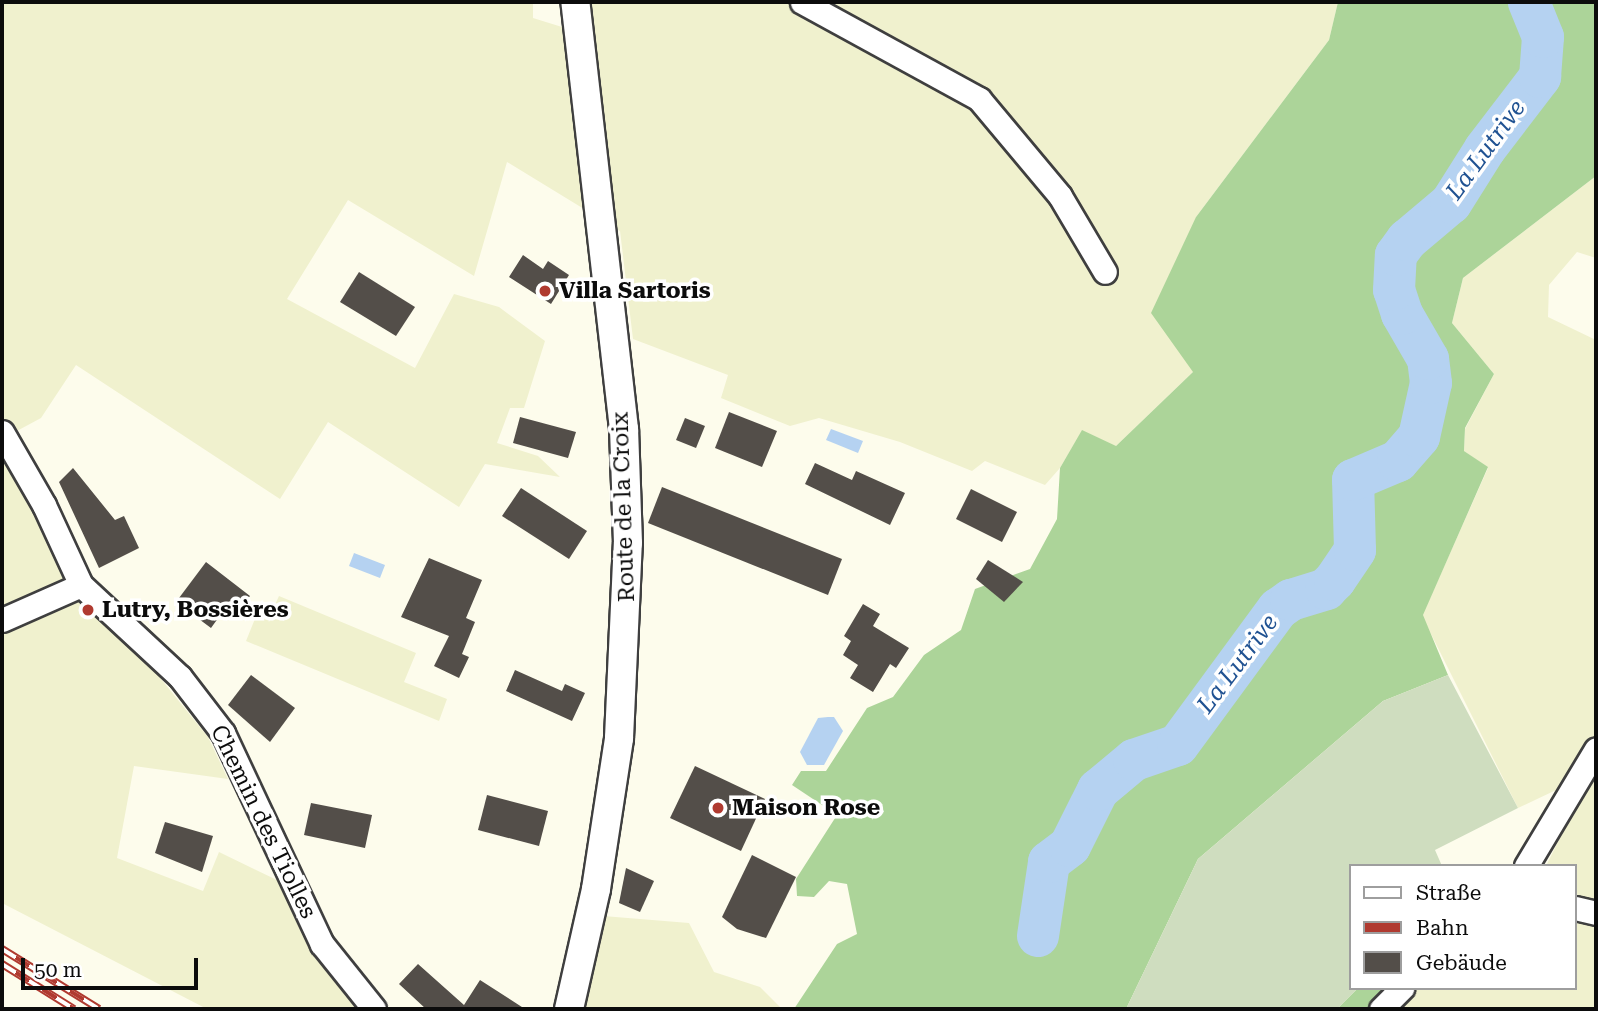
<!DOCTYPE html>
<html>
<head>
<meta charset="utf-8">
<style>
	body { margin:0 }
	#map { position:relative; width:1598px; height:1011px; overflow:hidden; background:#fdfcec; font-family:"Roboto Serif",serif }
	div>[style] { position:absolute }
	.farmland>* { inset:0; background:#f0f1ce }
	.forest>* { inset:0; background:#acd499 }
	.cemetery>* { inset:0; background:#cfddbf }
	.water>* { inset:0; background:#b5d2f1 }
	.river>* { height:42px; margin:-21px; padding:0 21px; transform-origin:21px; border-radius:21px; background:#b5d2f1 }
	.building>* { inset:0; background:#534e49 }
	.roads { filter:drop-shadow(2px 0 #3f3f3f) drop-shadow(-2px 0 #3f3f3f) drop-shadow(0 2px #3f3f3f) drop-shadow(0 -2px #3f3f3f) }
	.minor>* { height:23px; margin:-11.5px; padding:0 11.5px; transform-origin:11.5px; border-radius:11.5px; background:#fff }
	.tertiary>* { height:28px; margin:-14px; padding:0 14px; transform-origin:14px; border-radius:14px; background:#fff }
	.rail>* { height:8px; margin-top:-4px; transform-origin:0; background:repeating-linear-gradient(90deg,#fff 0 16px,#b03a30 0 32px); box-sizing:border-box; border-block:2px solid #b03a30 }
	.dots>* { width:19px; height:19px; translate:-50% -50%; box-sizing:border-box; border:4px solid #fff; border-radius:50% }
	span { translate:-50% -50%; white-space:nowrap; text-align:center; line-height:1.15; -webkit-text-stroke:7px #fff; paint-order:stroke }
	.poi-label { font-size:23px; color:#0c0c0c; font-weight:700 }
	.left { translate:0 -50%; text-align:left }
	.street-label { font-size:23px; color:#0c0c0c }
	.water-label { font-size:24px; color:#205292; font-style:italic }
	.frame { position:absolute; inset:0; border:4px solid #0c0c0c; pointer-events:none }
	.legend { position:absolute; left:1349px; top:864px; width:228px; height:126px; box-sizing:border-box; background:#fff; border:2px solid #9e9e9e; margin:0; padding:9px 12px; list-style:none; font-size:21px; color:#0c0c0c }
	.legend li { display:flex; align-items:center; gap:14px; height:35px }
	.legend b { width:35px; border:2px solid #9e9e9e }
	.scale { position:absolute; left:21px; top:958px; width:177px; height:32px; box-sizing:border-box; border:4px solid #0c0c0c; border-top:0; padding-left:9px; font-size:21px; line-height:24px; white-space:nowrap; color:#0c0c0c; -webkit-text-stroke:5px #fff; paint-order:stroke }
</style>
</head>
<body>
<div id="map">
	<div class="farmland">
		<i style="clip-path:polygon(2px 2px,533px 2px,533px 18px,562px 27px,567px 2px,1338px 2px,1329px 40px,1196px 217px,1193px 372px,1115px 447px,1082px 431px,1060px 468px,1045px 485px,985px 461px,972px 471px,900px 442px,819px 418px,790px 426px,721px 398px,728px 375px,633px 339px,620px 231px,507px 162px,474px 276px,348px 200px,287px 299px,415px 368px,454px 294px,499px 307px,545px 341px,524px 408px,510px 408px,497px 443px,538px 456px,560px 477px,485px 464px,459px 507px,328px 422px,280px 499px,76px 365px,41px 418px,2px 439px)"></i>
		<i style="clip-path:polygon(1596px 176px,1596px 258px,1577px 252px,1549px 285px,1548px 317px,1596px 340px,1596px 1009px,1381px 1009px,1402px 988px,1575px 988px,1575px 866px,1546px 866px,1577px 803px,1554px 791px,1518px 808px,1422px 616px,1488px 468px,1464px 451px,1465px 429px,1494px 374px,1452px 323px,1463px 278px)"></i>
		<i style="clip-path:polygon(2px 454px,88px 609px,144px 658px,208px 737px,228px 779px,134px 766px,117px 858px,203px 891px,219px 852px,281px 882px,308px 946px,361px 1009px,207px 1009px,2px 903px)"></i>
		<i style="clip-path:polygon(279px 596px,416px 653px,404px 682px,447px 699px,439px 721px,246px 641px,261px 604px,273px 609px)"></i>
		<i style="clip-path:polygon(591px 915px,689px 923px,714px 972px,760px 987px,782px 1009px,569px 1009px)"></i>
	</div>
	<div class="forest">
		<i style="clip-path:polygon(1338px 2px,1596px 2px,1596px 176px,1463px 278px,1452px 323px,1494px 374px,1465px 428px,1464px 451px,1488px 467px,1423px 615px,1448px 675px,1383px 701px,1198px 859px,1126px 1009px,794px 1009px,837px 944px,857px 934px,847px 884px,829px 881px,814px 897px,797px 896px,796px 879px,837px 815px,792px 785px,801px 771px,826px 771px,867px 708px,893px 697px,924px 655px,961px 630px,975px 589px,1030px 569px,1057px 519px,1060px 468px,1082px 430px,1116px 446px,1193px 372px,1151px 313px,1196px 217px,1329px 40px)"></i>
		<i style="clip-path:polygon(1358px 988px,1402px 988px,1381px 1009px,1337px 1009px)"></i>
	</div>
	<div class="cemetery">
		<i style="clip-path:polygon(1448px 675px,1518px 808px,1435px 850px,1442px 866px,1351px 866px,1351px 988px,1358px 988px,1337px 1009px,1126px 1009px,1198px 859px,1383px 701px)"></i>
	</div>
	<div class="water">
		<i style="clip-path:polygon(831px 429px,863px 441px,858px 453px,826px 440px)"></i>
		<i style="clip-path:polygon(354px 553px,385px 565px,380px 578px,349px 566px)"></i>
		<i style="clip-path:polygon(828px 717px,834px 717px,843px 731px,824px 765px,807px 765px,800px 752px,818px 718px)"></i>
	</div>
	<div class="river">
		<i style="left:1038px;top:936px;width:75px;rotate:-81.5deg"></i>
		<i style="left:1049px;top:862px;width:26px;rotate:-37deg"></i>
		<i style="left:1070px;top:846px;width:63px;rotate:-63.4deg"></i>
		<i style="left:1098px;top:790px;width:47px;rotate:-39.8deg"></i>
		<i style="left:1134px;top:760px;width:46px;rotate:-18.8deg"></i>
		<i style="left:1178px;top:745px;width:169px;rotate:-53.7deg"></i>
		<i style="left:1278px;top:609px;width:16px;rotate:-35deg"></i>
		<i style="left:1291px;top:600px;width:37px;rotate:-17deg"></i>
		<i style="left:1326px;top:589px;width:13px;rotate:-45deg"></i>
		<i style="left:1335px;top:580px;width:36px;rotate:-56deg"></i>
		<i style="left:1355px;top:550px;width:70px;rotate:-91.6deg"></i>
		<i style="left:1353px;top:480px;width:49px;rotate:-22.9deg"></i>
		<i style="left:1398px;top:461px;width:32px;rotate:-49deg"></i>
		<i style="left:1419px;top:437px;width:55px;rotate:-77.5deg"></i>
		<i style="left:1431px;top:383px;width:24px;rotate:-97deg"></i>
		<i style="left:1428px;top:359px;width:52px;rotate:-120deg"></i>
		<i style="left:1402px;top:314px;width:25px;rotate:-108deg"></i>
		<i style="left:1394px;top:290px;width:35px;rotate:-87deg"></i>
		<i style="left:1396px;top:255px;width:19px;rotate:-54deg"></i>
		<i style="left:1407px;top:240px;width:57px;rotate:-40.1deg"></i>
		<i style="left:1451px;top:203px;width:64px;rotate:-57.8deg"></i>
		<i style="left:1485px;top:149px;width:91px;rotate:-52.6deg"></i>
		<i style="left:1540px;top:77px;width:40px;rotate:-85.7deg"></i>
		<i style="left:1543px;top:37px;width:38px;rotate:-112deg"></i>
	</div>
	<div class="building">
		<i style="clip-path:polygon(523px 255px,543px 269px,548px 261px,569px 275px,551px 304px,509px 277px)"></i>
		<i style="clip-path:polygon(359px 272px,415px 307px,396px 336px,340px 302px)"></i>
		<i style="clip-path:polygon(729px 412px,777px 431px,762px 467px,715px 448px)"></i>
		<i style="clip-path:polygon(520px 417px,576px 432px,568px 458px,513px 443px)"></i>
		<i style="clip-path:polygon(685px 418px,705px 426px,696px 448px,676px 440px)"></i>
		<i style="clip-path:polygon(815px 463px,852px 480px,856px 471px,905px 493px,890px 525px,805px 484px)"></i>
		<i style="clip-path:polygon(73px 468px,115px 520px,124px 516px,139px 548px,99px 568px,59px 482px)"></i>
		<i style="clip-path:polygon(662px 487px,842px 559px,828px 595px,648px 523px)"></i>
		<i style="clip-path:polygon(521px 488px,587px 531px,569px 559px,502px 516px)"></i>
		<i style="clip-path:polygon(971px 489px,1017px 512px,1002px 542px,956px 519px)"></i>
		<i style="clip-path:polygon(429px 558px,482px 580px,466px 618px,475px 622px,462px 654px,469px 657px,459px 678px,434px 666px,449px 636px,401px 617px)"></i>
		<i style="clip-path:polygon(988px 560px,1023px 582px,1004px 602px,976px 579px)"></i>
		<i style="clip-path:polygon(206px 562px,250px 596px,233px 618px,224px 610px,211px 628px,176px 602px)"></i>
		<i style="clip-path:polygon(863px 604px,880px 614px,873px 626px,909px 648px,896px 668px,890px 664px,873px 692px,850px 678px,858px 665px,843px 655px,851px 641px,844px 636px)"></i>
		<i style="clip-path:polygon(515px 670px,562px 691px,565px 684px,585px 693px,572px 721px,506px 691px)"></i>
		<i style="clip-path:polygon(251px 675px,295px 708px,270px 742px,228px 705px)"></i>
		<i style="clip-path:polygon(695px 766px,765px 799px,741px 851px,670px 818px)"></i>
		<i style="clip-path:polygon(487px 795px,548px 811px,539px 846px,478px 830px)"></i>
		<i style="clip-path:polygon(311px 803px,372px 815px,365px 848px,304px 835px)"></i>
		<i style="clip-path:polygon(165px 822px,213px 836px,202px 872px,155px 853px)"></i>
		<i style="clip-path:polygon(752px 855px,796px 877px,766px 938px,737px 929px,722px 917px)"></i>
		<i style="clip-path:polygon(626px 868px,654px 881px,640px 912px,619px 903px)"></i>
		<i style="clip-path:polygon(418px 964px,464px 1005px,480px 980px,525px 1009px,426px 1009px,399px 984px)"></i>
	</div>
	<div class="roads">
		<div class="minor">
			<i style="left:802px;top:2px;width:202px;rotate:28.7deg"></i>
			<i style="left:979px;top:99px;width:126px;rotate:50.1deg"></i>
			<i style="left:1060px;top:196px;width:88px;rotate:59.4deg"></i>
			<i style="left:2px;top:432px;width:84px;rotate:60.1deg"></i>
			<i style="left:44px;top:505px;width:88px;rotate:65.2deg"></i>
			<i style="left:81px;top:585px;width:135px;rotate:42.9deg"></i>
			<i style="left:180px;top:677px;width:71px;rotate:52.5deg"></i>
			<i style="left:223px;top:733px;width:233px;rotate:64.9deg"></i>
			<i style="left:322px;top:944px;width:83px;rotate:51.3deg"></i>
			<i style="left:2px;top:620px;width:86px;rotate:-23.9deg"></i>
			<i style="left:1526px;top:866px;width:136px;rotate:-59.1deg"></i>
			<i style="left:1575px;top:908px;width:22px;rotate:13deg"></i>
			<i style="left:1381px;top:1009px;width:30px;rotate:-45deg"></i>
		</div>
		<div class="tertiary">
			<i style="left:569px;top:1009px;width:123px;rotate:-77.3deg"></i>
			<i style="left:596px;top:889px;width:153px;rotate:-81.3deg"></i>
			<i style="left:619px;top:738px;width:195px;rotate:-87.4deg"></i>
			<i style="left:628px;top:543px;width:114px;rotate:-92deg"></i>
			<i style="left:624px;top:429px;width:430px;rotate:-96.5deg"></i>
		</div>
	</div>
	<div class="rail">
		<i style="left:2px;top:949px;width:114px;rotate:31.7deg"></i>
		<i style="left:2px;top:964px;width:85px;rotate:32deg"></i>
	</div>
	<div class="dots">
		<i style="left:545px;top:291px;background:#b03a30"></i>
		<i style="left:88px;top:610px;background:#b03a30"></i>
		<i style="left:718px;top:808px;background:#b03a30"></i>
	</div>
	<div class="poi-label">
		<span class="left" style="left:559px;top:291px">Villa Sartoris</span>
		<span class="left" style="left:102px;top:610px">Lutry, Bossières</span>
		<span class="left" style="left:732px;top:808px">Maison Rose</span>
	</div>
	<div class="street-label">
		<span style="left:624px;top:507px;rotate:-92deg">Route de la Croix</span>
		<span style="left:263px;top:822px;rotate:64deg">Chemin des Tiolles</span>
	</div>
	<div class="water-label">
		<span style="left:1486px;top:150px;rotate:-54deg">La Lutrive</span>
		<span style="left:1238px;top:664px;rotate:-53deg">La Lutrive</span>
	</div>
	<div class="frame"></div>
	<ul class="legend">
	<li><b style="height:9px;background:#fff"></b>Straße</li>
	<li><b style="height:9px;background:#b03a30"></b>Bahn</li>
	<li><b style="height:19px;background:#534e49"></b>Gebäude</li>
	</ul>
	<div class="scale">50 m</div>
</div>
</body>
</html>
